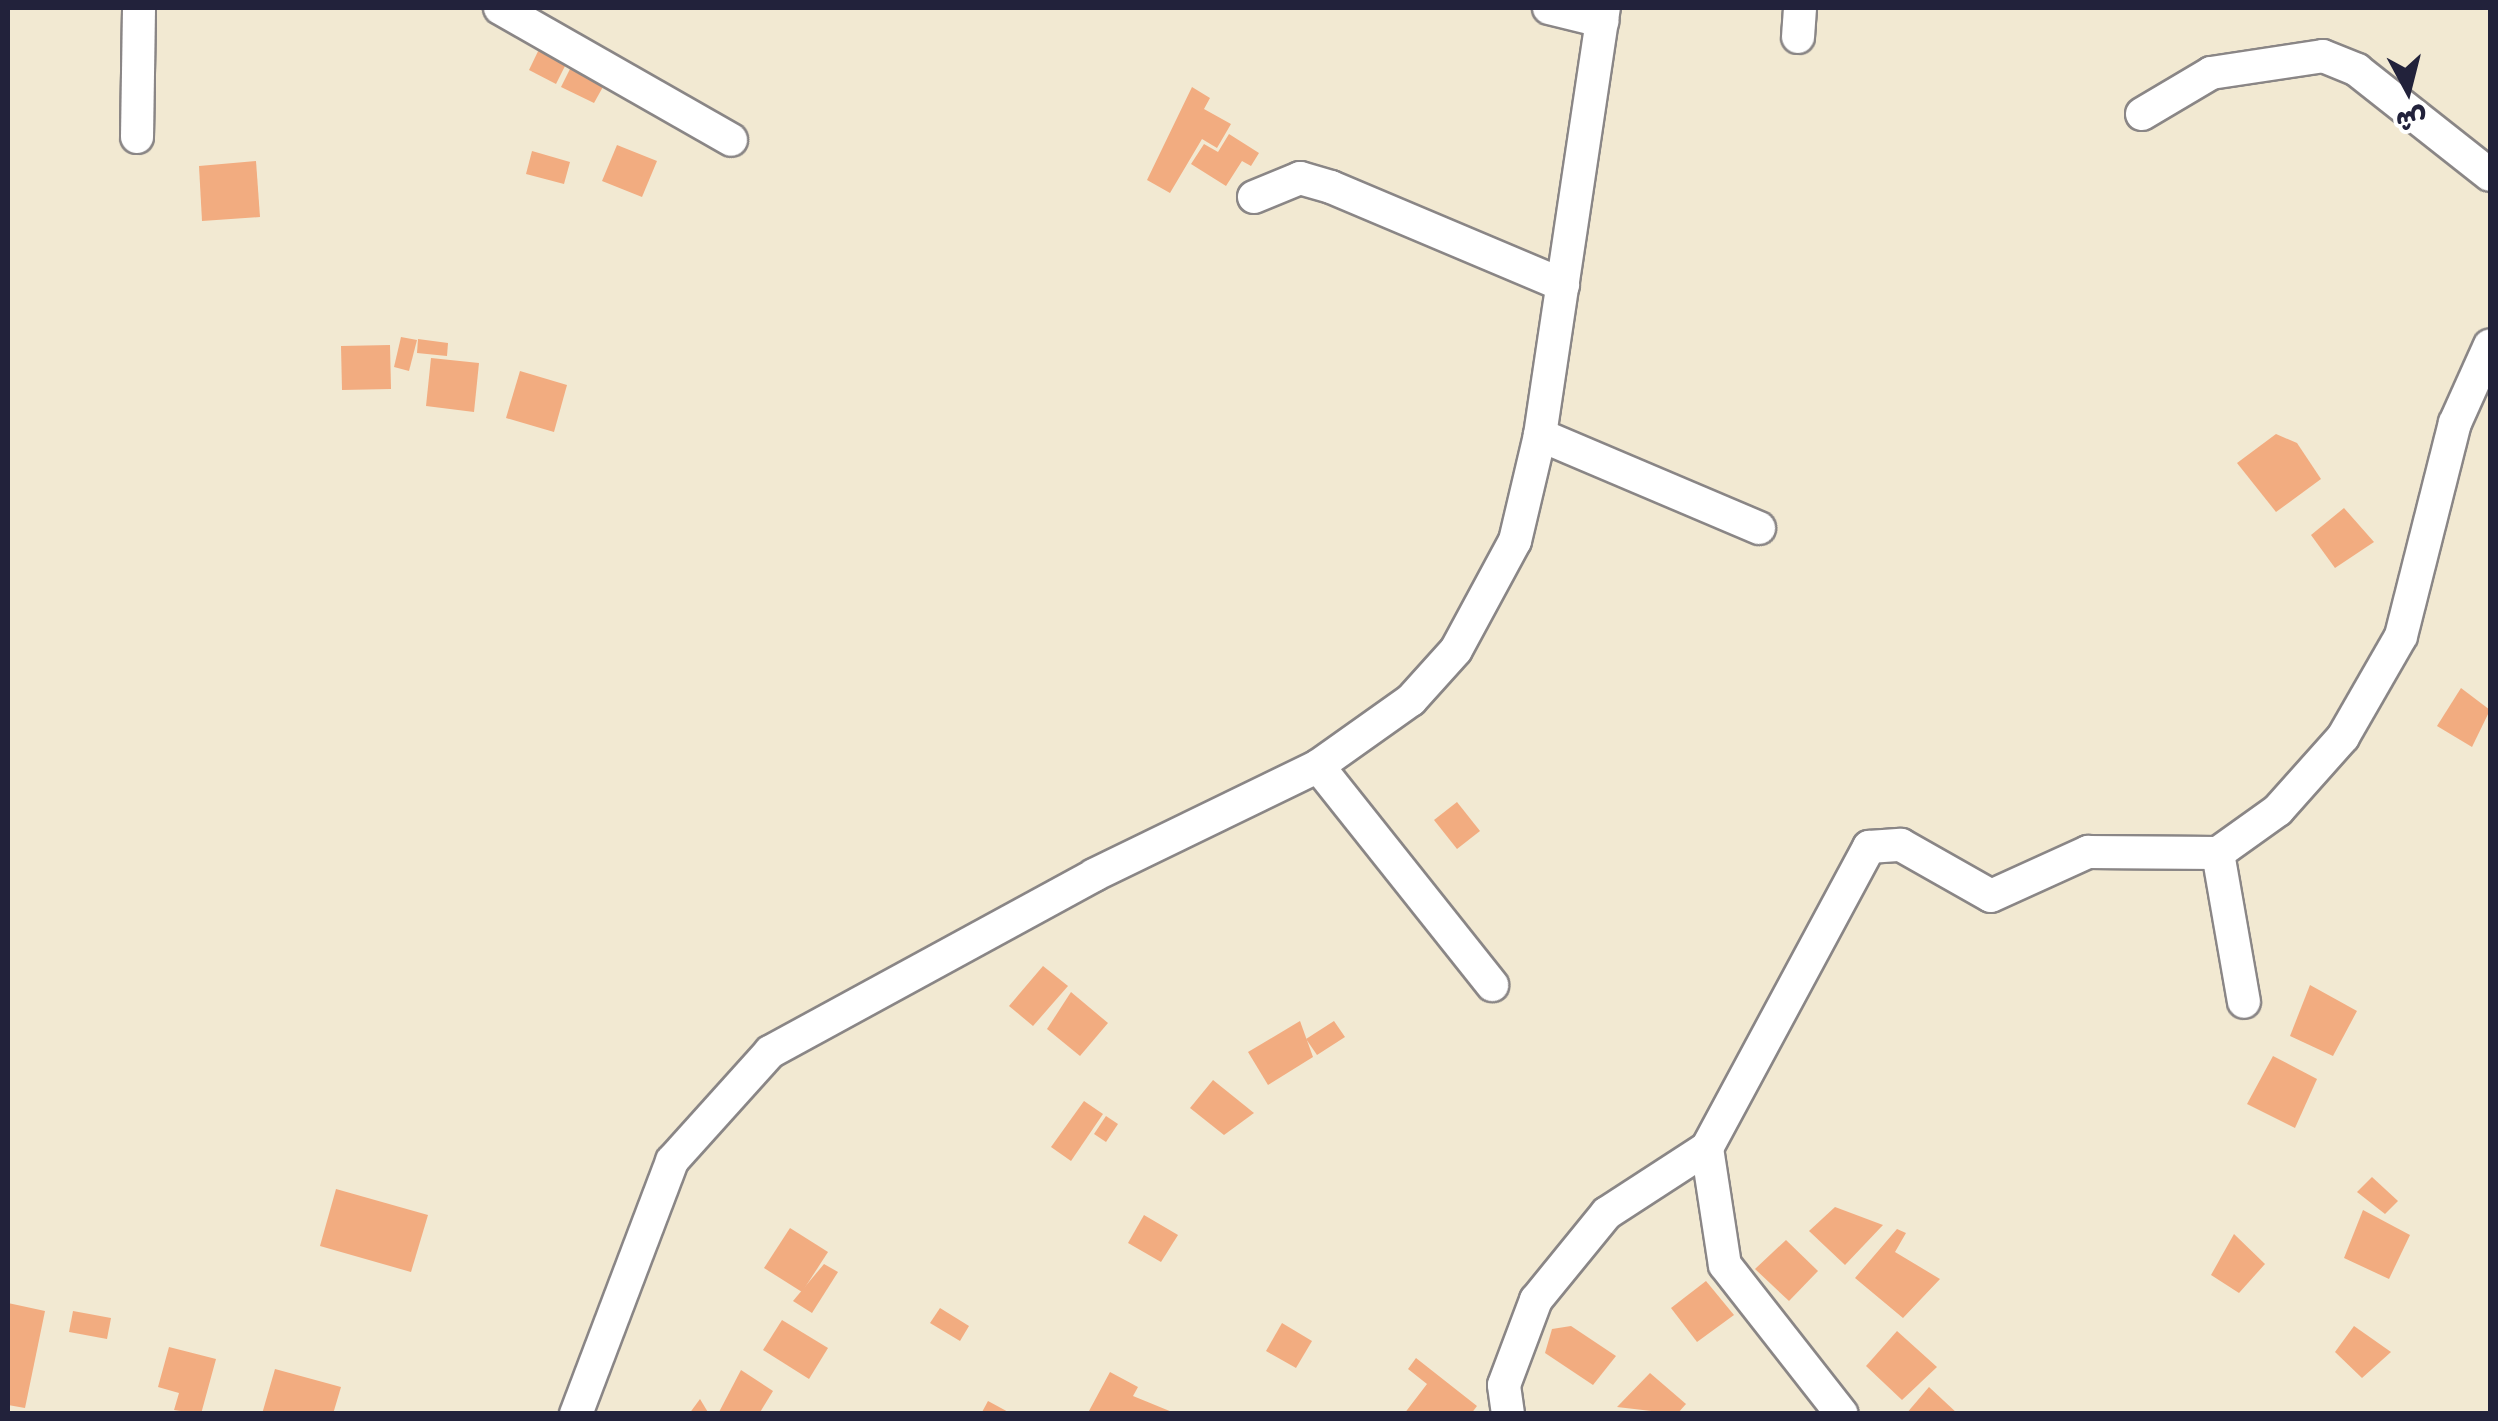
<!DOCTYPE html>
<html>
<head>
<meta charset="utf-8">
<style>
	body { margin:0 }
	#map { position:relative; width:2498px; height:1421px; overflow:hidden; background:#f2e9d2; font-family:"Comic Neue","Playpen Sans Arabic",sans-serif }
	div>[style] { position:absolute }
	.building>* { inset:0; background:#f2ac80 }
	.roads { filter:drop-shadow(2px 0 #8a8686) drop-shadow(-2px 0 #8a8686) drop-shadow(0 2px #8a8686) drop-shadow(0 -2px #8a8686) }
	.minor>* { height:32px; margin:-16px; padding:0 16px; transform-origin:16px; border-radius:16px; background:#fff }
	span { translate:-50% -50%; white-space:nowrap; text-align:center; line-height:1.15; -webkit-text-stroke:8px #fff; paint-order:stroke }
	.frame { position:absolute; inset:0; border:10px solid #22223b; pointer-events:none }
	.north { position:absolute; left:2358px; top:40px; width:100px; height:100px; -webkit-text-stroke:8px #fff; paint-order:stroke; rotate:173deg; font-size:28px; font-weight:700; line-height:40px; text-align:center; color:#22223b }
	.north::after { content:''; display:block; margin:auto; width:35px; height:45px; background:#22223b; clip-path:polygon(50% 0,100% 100%,50% 72%,0 100%) }
</style>
</head>
<body>
<div id="map">
	<div class="building">
		<i style="clip-path:polygon(542px 43px,570px 56px,556px 84px,529px 70px)"></i>
		<i style="clip-path:polygon(575px 59px,609px 76px,594px 103px,561px 87px)"></i>
		<i style="clip-path:polygon(1192px 87px,1210px 98px,1204px 109px,1231px 124px,1217px 148px,1202px 139px,1170px 193px,1147px 180px)"></i>
		<i style="clip-path:polygon(1229px 134px,1259px 153px,1251px 166px,1242px 161px,1226px 186px,1191px 164px,1204px 144px,1218px 152px)"></i>
		<i style="clip-path:polygon(617px 145px,657px 161px,642px 197px,602px 181px)"></i>
		<i style="clip-path:polygon(532px 151px,570px 162px,564px 184px,526px 174px)"></i>
		<i style="clip-path:polygon(256px 161px,260px 217px,202px 221px,199px 166px)"></i>
		<i style="clip-path:polygon(401px 337px,417px 340px,409px 371px,394px 367px)"></i>
		<i style="clip-path:polygon(418px 339px,448px 343px,447px 356px,417px 353px)"></i>
		<i style="clip-path:polygon(390px 345px,391px 389px,342px 390px,341px 346px)"></i>
		<i style="clip-path:polygon(431px 358px,479px 363px,474px 412px,426px 406px)"></i>
		<i style="clip-path:polygon(520px 371px,567px 385px,554px 432px,506px 418px)"></i>
		<i style="clip-path:polygon(2276px 434px,2297px 443px,2321px 479px,2276px 512px,2237px 463px)"></i>
		<i style="clip-path:polygon(2344px 508px,2374px 542px,2335px 568px,2311px 535px)"></i>
		<i style="clip-path:polygon(2461px 688px,2490px 710px,2472px 747px,2437px 726px)"></i>
		<i style="clip-path:polygon(1457px 802px,1480px 831px,1457px 849px,1434px 820px)"></i>
		<i style="clip-path:polygon(1043px 966px,1068px 986px,1033px 1026px,1009px 1006px)"></i>
		<i style="clip-path:polygon(2310px 985px,2357px 1011px,2333px 1056px,2290px 1036px)"></i>
		<i style="clip-path:polygon(1071px 992px,1108px 1023px,1080px 1056px,1047px 1029px)"></i>
		<i style="clip-path:polygon(1300px 1021px,1313px 1057px,1268px 1085px,1248px 1052px)"></i>
		<i style="clip-path:polygon(1334px 1021px,1345px 1037px,1317px 1055px,1306px 1039px)"></i>
		<i style="clip-path:polygon(2273px 1056px,2317px 1079px,2295px 1128px,2247px 1104px)"></i>
		<i style="clip-path:polygon(1213px 1080px,1254px 1113px,1224px 1135px,1190px 1108px)"></i>
		<i style="clip-path:polygon(1084px 1101px,1103px 1114px,1071px 1161px,1051px 1147px)"></i>
		<i style="clip-path:polygon(1106px 1116px,1118px 1124px,1106px 1142px,1094px 1134px)"></i>
		<i style="clip-path:polygon(2372px 1177px,2398px 1201px,2385px 1214px,2357px 1192px)"></i>
		<i style="clip-path:polygon(336px 1189px,428px 1215px,411px 1272px,320px 1246px)"></i>
		<i style="clip-path:polygon(1835px 1207px,1883px 1225px,1845px 1265px,1809px 1231px)"></i>
		<i style="clip-path:polygon(2363px 1210px,2410px 1235px,2389px 1279px,2344px 1258px)"></i>
		<i style="clip-path:polygon(1144px 1215px,1178px 1235px,1161px 1262px,1128px 1243px)"></i>
		<i style="clip-path:polygon(790px 1228px,828px 1252px,802px 1292px,764px 1268px)"></i>
		<i style="clip-path:polygon(1897px 1229px,1906px 1233px,1895px 1252px,1940px 1279px,1903px 1318px,1855px 1278px)"></i>
		<i style="clip-path:polygon(2234px 1234px,2265px 1264px,2239px 1293px,2211px 1275px)"></i>
		<i style="clip-path:polygon(1786px 1240px,1818px 1271px,1789px 1301px,1755px 1269px)"></i>
		<i style="clip-path:polygon(824px 1264px,838px 1272px,812px 1313px,793px 1301px)"></i>
		<i style="clip-path:polygon(1706px 1281px,1734px 1315px,1697px 1342px,1671px 1308px)"></i>
		<i style="clip-path:polygon(8px 1303px,45px 1311px,25px 1408px,8px 1405px)"></i>
		<i style="clip-path:polygon(940px 1308px,969px 1326px,960px 1341px,930px 1323px)"></i>
		<i style="clip-path:polygon(73px 1311px,111px 1318px,107px 1339px,69px 1332px)"></i>
		<i style="clip-path:polygon(782px 1320px,828px 1348px,809px 1379px,763px 1350px)"></i>
		<i style="clip-path:polygon(1282px 1323px,1312px 1341px,1296px 1368px,1266px 1351px)"></i>
		<i style="clip-path:polygon(1571px 1326px,1616px 1356px,1593px 1385px,1545px 1353px,1552px 1329px)"></i>
		<i style="clip-path:polygon(2354px 1326px,2391px 1352px,2362px 1378px,2335px 1352px)"></i>
		<i style="clip-path:polygon(1897px 1331px,1937px 1367px,1902px 1400px,1866px 1366px)"></i>
		<i style="clip-path:polygon(169px 1347px,216px 1359px,201px 1414px,174px 1410px,179px 1393px,158px 1387px)"></i>
		<i style="clip-path:polygon(1416px 1358px,1477px 1406px,1471px 1414px,1404px 1414px,1427px 1384px,1408px 1369px)"></i>
		<i style="clip-path:polygon(275px 1369px,341px 1387px,333px 1414px,262px 1414px)"></i>
		<i style="clip-path:polygon(741px 1370px,773px 1391px,759px 1414px,718px 1414px)"></i>
		<i style="clip-path:polygon(1110px 1372px,1138px 1387px,1133px 1396px,1177px 1414px,1089px 1411px)"></i>
		<i style="clip-path:polygon(1650px 1373px,1686px 1404px,1677px 1414px,1617px 1407px)"></i>
		<i style="clip-path:polygon(1929px 1387px,1958px 1414px,1906px 1414px)"></i>
		<i style="clip-path:polygon(700px 1399px,709px 1414px,689px 1414px)"></i>
		<i style="clip-path:polygon(988px 1401px,1012px 1414px,981px 1414px)"></i>
	</div>
	<div class="roads">
		<div class="minor">
			<i style="left:500px;top:8px;width:266px;rotate:29.7deg"></i>
			<i style="left:1549px;top:8px;width:55px;rotate:13.8deg"></i>
			<i style="left:1798px;top:37px;width:29px;rotate:-86deg"></i>
			<i style="left:2142px;top:114px;width:80px;rotate:-30.7deg"></i>
			<i style="left:2211px;top:73px;width:113px;rotate:-8.6deg"></i>
			<i style="left:2323px;top:56px;width:37px;rotate:22deg"></i>
			<i style="left:2357px;top:70px;width:169px;rotate:38.3deg"></i>
			<i style="left:137px;top:137px;width:129px;rotate:-89.1deg"></i>
			<i style="left:1254px;top:197px;width:50px;rotate:-22.4deg"></i>
			<i style="left:1300px;top:178px;width:32px;rotate:16deg"></i>
			<i style="left:1331px;top:187px;width:252px;rotate:22.9deg"></i>
			<i style="left:1540px;top:435px;width:238px;rotate:23deg"></i>
			<i style="left:1318px;top:766px;width:280px;rotate:51.5deg"></i>
			<i style="left:2218px;top:853px;width:151px;rotate:80.1deg"></i>
			<i style="left:1707px;top:1148px;width:118px;rotate:81.3deg"></i>
			<i style="left:1725px;top:1265px;width:189px;rotate:51.9deg"></i>
			<i style="left:576px;top:1414px;width:271px;rotate:-69.2deg"></i>
			<i style="left:672px;top:1161px;width:147px;rotate:-48deg"></i>
			<i style="left:770px;top:1052px;width:369px;rotate:-28.6deg"></i>
			<i style="left:1094px;top:875px;width:249px;rotate:-25.9deg"></i>
			<i style="left:1318px;top:766px;width:114px;rotate:-35.4deg"></i>
			<i style="left:1411px;top:700px;width:67px;rotate:-48deg"></i>
			<i style="left:1456px;top:650px;width:124px;rotate:-61.6deg"></i>
			<i style="left:1515px;top:541px;width:109px;rotate:-76.7deg"></i>
			<i style="left:1540px;top:435px;width:432px;rotate:-81.5deg"></i>
			<i style="left:1508px;top:1414px;width:29px;rotate:-98deg"></i>
			<i style="left:1504px;top:1385px;width:91px;rotate:-69.4deg"></i>
			<i style="left:1536px;top:1300px;width:112px;rotate:-50.8deg"></i>
			<i style="left:1607px;top:1213px;width:119px;rotate:-33deg"></i>
			<i style="left:1707px;top:1148px;width:342px;rotate:-61.7deg"></i>
			<i style="left:1869px;top:847px;width:32px;rotate:-4deg"></i>
			<i style="left:1901px;top:845px;width:103px;rotate:29.5deg"></i>
			<i style="left:1991px;top:896px;width:107px;rotate:-24.4deg"></i>
			<i style="left:2088px;top:852px;width:130px;rotate:0.4deg"></i>
			<i style="left:2218px;top:853px;width:74px;rotate:-35.6deg"></i>
			<i style="left:2278px;top:810px;width:98px;rotate:-48.3deg"></i>
			<i style="left:2343px;top:737px;width:116px;rotate:-60.1deg"></i>
			<i style="left:2401px;top:636px;width:220px;rotate:-75.8deg"></i>
			<i style="left:2455px;top:423px;width:85px;rotate:-65.8deg"></i>
		</div>
	</div>
	<div class="frame"></div>
	<div class="north">ش</div>
</div>
</body>
</html>
